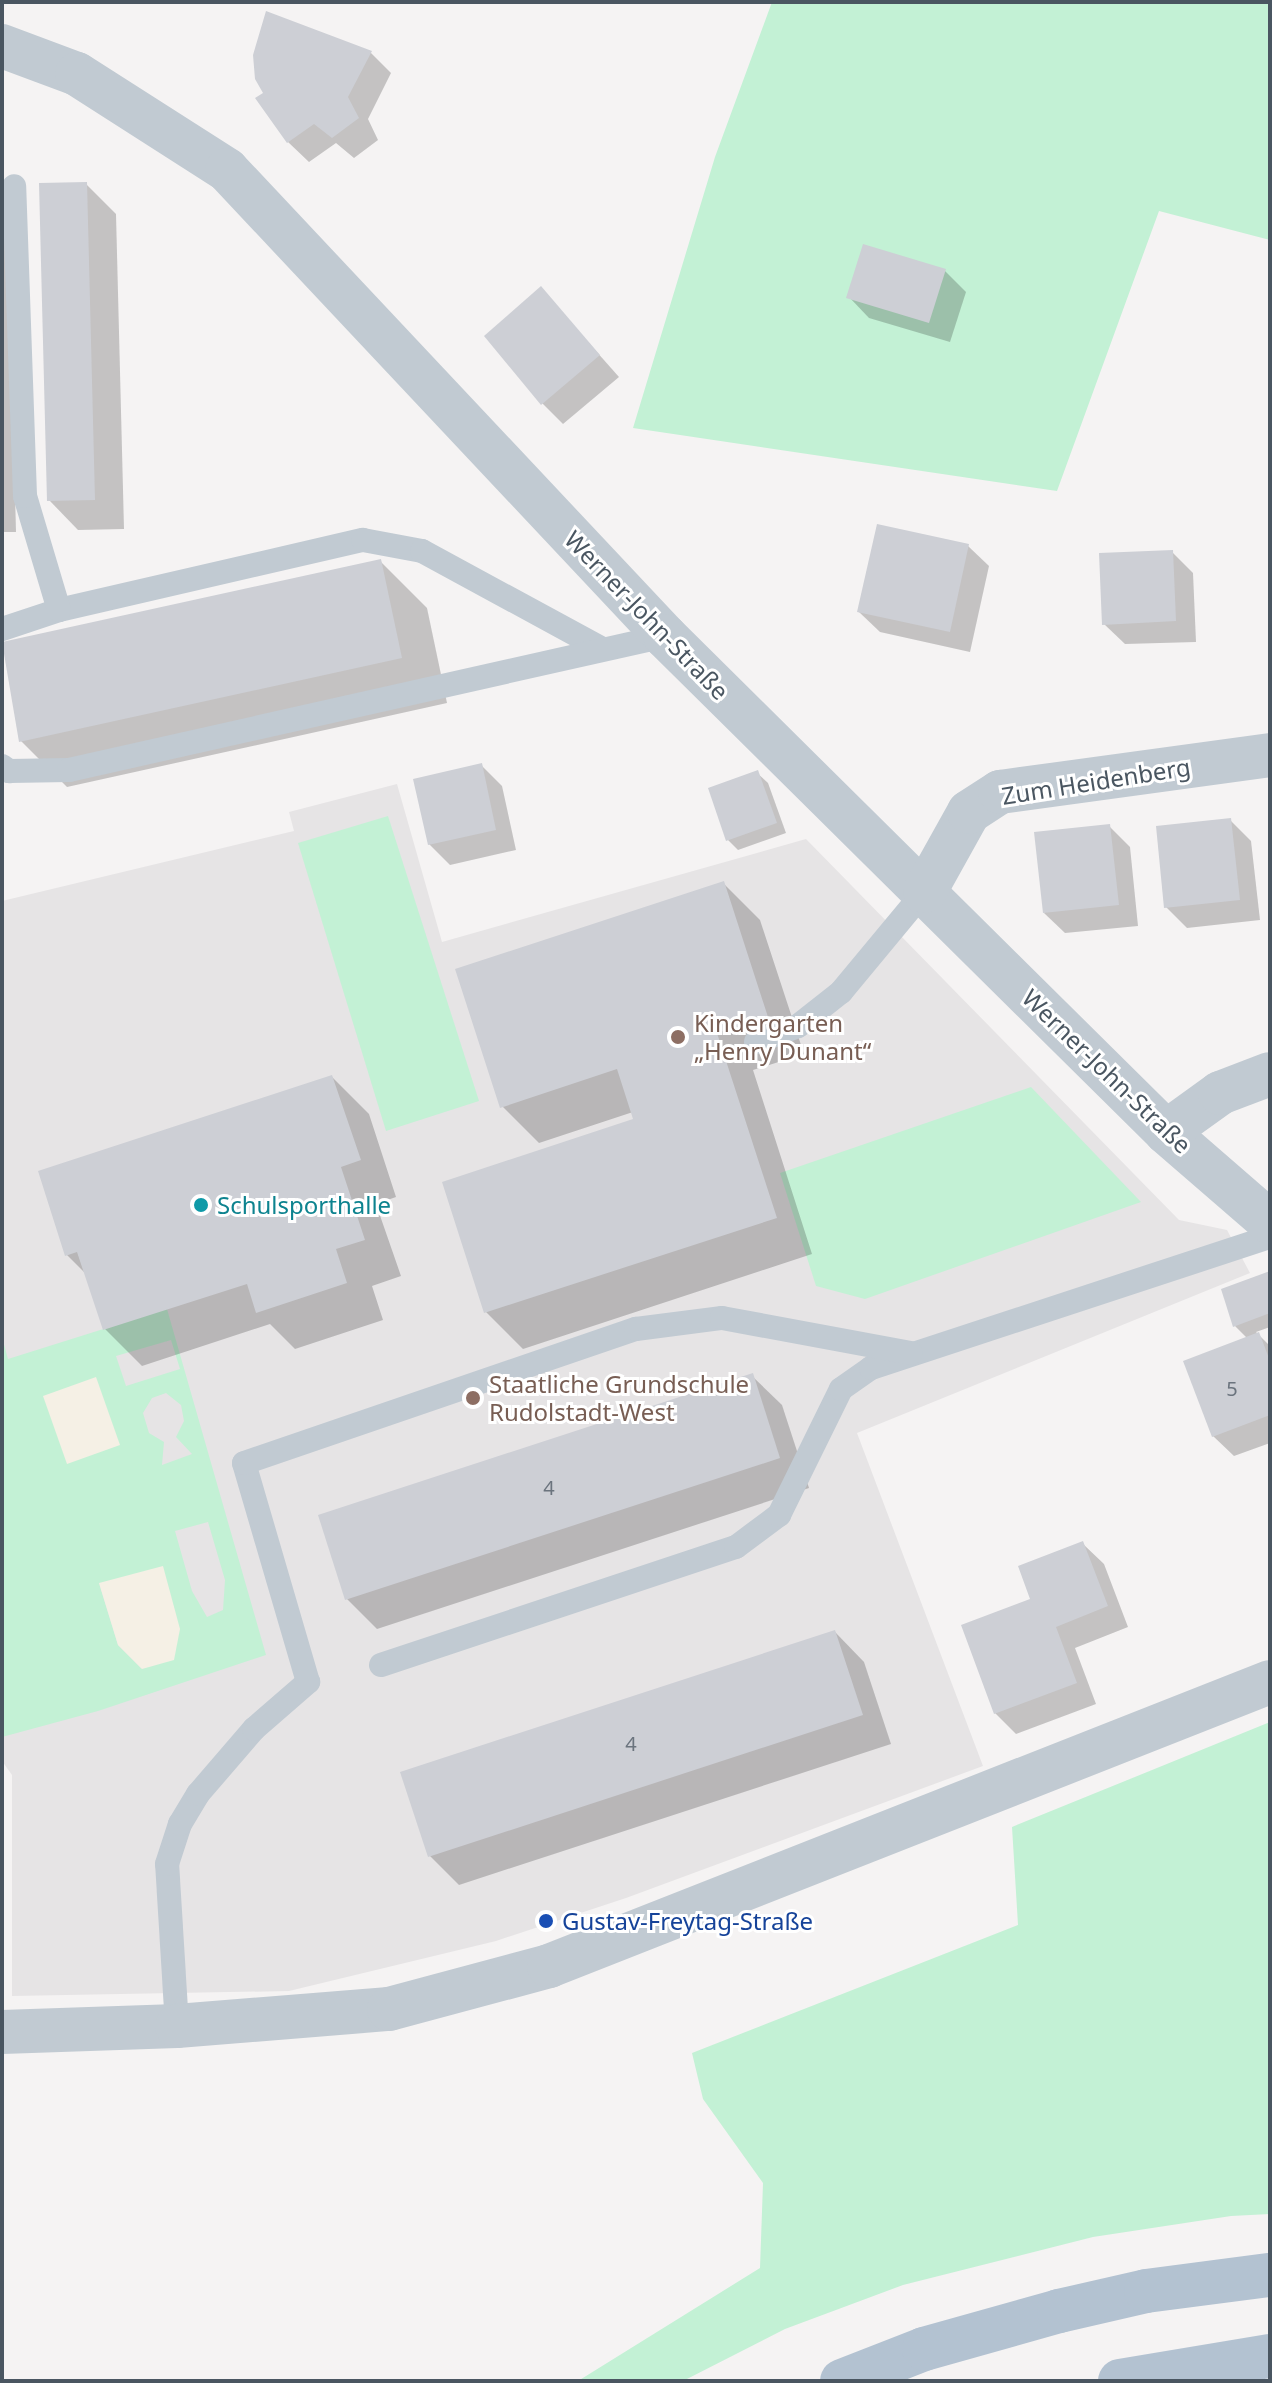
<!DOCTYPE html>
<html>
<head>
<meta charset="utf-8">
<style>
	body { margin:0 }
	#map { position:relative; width:1272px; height:2383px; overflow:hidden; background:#f5f3f3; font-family:"Noto Sans",sans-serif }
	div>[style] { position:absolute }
	.education>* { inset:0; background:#e6e4e5 }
	.green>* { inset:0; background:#c3f1d5 }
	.sand>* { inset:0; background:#f5f0e5 }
	.shadow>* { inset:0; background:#0003 }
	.building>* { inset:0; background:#cdcfd5 }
	.lane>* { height:24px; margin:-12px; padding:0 12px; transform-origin:12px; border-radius:12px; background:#c1cad2 }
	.street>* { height:44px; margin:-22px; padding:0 22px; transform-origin:22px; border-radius:22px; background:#c1cad2 }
	.primary>* { height:44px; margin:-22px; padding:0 22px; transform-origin:22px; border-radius:22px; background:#b3c2d1 }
	.dots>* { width:22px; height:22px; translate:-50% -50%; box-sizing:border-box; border:4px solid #fff; border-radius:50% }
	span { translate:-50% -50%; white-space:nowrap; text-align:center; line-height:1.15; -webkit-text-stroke:6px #fff; paint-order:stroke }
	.number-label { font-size:20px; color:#6b747e }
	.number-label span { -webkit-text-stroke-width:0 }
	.street-label { font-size:24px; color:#4a5661 }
	.education-label { font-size:24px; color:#785e54 }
	.left { translate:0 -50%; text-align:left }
	.culture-label { font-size:24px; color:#0d838f }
	.transit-label { font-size:24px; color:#164399 }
	.frame { position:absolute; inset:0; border:4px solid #4a5661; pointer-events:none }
</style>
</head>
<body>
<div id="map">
	<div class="education">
		<i style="clip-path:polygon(397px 784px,442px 942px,806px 839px,1179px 1220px,1227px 1230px,1250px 1273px,857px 1433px,983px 1766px,626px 1898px,496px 1941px,289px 1991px,12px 1996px,12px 1775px,2px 1761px,2px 901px,294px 831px,289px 812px)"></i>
	</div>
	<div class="green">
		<i style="clip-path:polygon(772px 2px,1270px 2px,1270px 240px,1159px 211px,1057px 491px,633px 428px,715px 157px)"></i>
		<i style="clip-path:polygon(388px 816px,479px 1101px,386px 1131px,298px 843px)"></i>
		<i style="clip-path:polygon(1031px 1087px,1141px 1202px,865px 1299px,816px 1286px,780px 1173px)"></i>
		<i style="clip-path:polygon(evenodd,167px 1309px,266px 1655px,98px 1711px,2px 1737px,2px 1337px,8px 1359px,167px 1309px,171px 1340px,180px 1369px,126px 1386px,116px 1356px,171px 1340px,167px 1309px,166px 1393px,181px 1405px,184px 1421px,176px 1437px,192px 1454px,162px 1465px,164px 1442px,149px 1433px,143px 1413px,152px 1398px,166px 1393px,167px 1309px,208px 1522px,225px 1580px,223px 1610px,207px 1617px,192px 1591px,175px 1531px,208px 1522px,167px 1309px,99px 1583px,142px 1669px,118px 1645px,99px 1583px)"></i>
		<i style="clip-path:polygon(1270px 1722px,1270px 2214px,1231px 2216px,1093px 2237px,903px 2285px,785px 2329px,683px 2381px,578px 2381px,760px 2268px,763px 2183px,703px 2099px,692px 2053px,1018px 1925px,1012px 1827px)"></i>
	</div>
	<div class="sand">
		<i style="clip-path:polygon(96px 1377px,120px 1445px,67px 1464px,43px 1396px)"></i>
		<i style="clip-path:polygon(163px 1566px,180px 1629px,174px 1660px,142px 1669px,118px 1645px,99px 1583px)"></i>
	</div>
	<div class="shadow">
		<i style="clip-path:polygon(370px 52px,391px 73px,368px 119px,378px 140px,354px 158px,336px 143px,309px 162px,288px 142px,265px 93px)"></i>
		<i style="clip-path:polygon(86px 184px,116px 214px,124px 529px,78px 530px,49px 500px)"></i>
		<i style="clip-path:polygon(2px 216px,8px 222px,16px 532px,2px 532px)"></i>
		<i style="clip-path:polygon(945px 271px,966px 292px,950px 342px,869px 318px,849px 297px)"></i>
		<i style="clip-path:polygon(541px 289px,619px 377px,563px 424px,542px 403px)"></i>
		<i style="clip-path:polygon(968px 546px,989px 566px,970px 652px,880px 632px,859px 612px)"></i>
		<i style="clip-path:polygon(1172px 552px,1193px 573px,1196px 642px,1125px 644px,1104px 624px)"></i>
		<i style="clip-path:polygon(381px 562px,427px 608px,447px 703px,67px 787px,21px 741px)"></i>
		<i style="clip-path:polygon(481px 765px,502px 786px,516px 850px,450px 865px,429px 844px)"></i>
		<i style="clip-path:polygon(757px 773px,768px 783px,786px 833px,738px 850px,728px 840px)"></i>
		<i style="clip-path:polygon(1230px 820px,1251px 841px,1260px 920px,1187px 928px,1166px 907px)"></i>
		<i style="clip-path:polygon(1109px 826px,1130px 847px,1138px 926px,1065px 933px,1044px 913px)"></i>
		<i style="clip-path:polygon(723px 883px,760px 920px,804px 1054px,753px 1070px,812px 1254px,523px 1349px,486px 1312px,636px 1120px,633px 1112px,539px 1143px,502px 1106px)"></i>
		<i style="clip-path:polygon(332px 1077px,369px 1114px,396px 1197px,376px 1204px,401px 1276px,372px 1286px,383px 1320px,295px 1349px,270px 1324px,142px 1366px,105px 1329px,86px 1274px,67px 1255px)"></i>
		<i style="clip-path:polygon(1270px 1273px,1270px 1327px,1256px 1332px,1270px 1346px,1270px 1443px,1234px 1456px,1213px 1436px,1248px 1339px,1235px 1326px)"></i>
		<i style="clip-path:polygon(752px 1376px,782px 1405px,809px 1488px,377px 1629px,347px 1599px)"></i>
		<i style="clip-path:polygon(1083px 1544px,1104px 1564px,1128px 1627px,1075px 1648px,1096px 1704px,1016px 1734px,995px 1713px)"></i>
		<i style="clip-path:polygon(835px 1632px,864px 1662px,891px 1744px,459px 1885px,430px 1856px)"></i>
	</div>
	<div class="building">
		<i style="clip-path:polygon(266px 11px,372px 51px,348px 97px,359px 118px,332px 138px,314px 124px,287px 143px,255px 98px,263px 93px,255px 79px,253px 55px)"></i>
		<i style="clip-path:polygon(87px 182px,95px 500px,47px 501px,39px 183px)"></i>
		<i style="clip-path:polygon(863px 244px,946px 269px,929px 323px,846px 298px)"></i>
		<i style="clip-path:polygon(541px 286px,600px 355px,541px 405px,484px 336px)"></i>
		<i style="clip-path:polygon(877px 524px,969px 544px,950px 632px,857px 612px)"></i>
		<i style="clip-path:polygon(1173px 550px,1176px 621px,1102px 625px,1099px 553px)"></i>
		<i style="clip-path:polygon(381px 559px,402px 658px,19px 742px,2px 642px)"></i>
		<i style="clip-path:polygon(482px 763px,496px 830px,428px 845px,413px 779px)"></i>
		<i style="clip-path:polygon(758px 770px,777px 823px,726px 841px,708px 788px)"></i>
		<i style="clip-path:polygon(1231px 818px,1240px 900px,1164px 908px,1156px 826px)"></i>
		<i style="clip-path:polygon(1110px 824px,1119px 905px,1043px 913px,1034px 832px)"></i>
		<i style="clip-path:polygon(724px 881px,768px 1017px,717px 1033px,777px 1218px,484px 1313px,442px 1182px,633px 1119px,617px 1069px,500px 1108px,455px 969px)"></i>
		<i style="clip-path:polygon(332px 1075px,361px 1160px,341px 1167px,365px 1240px,336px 1249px,347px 1283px,256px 1313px,247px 1284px,103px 1330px,77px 1252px,65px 1256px,38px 1171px)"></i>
		<i style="clip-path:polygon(1270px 1271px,1270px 1313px,1233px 1327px,1221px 1289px)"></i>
		<i style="clip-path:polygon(1259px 1332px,1270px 1361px,1270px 1415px,1212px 1437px,1183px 1361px)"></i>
		<i style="clip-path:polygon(753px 1373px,780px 1458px,345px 1600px,318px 1515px)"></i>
		<i style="clip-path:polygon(1083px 1541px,1108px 1606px,1056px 1627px,1077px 1683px,994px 1714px,961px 1625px,1030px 1599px,1018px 1566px)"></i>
		<i style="clip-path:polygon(835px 1630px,863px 1715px,428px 1857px,400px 1772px)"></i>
	</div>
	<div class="lane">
		<i style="left:59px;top:610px;width:312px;rotate:-13deg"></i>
		<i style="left:363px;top:540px;width:60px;rotate:10.6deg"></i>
		<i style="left:422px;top:551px;width:204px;rotate:28.5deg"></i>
		<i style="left:2px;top:629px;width:60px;rotate:-18.4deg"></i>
		<i style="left:59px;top:610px;width:119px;rotate:-106.6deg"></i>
		<i style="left:25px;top:496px;width:310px;rotate:-92deg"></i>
		<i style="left:2px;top:766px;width:9px;rotate:36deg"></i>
		<i style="left:9px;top:771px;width:60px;rotate:-1deg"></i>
		<i style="left:69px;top:770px;width:611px;rotate:-12.67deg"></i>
		<i style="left:756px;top:1042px;width:45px;rotate:-20.9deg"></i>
		<i style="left:798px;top:1026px;width:55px;rotate:-38.3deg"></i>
		<i style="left:841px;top:992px;width:131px;rotate:-50.3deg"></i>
		<i style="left:381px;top:1665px;width:374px;rotate:-18.4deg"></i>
		<i style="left:736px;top:1547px;width:54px;rotate:-36.7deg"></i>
		<i style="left:779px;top:1515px;width:140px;rotate:-63.8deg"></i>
		<i style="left:841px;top:1389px;width:37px;rotate:-35deg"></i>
		<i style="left:871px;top:1368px;width:420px;rotate:-18.2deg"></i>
		<i style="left:177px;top:2026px;width:162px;rotate:-93.5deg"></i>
		<i style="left:167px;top:1864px;width:42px;rotate:-72deg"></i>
		<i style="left:180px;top:1824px;width:35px;rotate:-59deg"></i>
		<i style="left:198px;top:1794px;width:86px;rotate:-49.3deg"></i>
		<i style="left:254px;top:1729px;width:72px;rotate:-41deg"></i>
		<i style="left:308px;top:1682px;width:228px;rotate:-106.3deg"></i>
		<i style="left:244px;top:1463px;width:414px;rotate:-18.9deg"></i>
		<i style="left:636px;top:1329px;width:87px;rotate:-7.3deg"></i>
		<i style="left:722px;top:1318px;width:192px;rotate:10.5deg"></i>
	</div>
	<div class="street">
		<i style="left:2px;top:46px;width:80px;rotate:20.5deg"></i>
		<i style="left:77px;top:74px;width:178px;rotate:32.6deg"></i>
		<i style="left:227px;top:170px;width:640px;rotate:46.77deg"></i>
		<i style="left:665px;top:636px;width:705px;rotate:44.71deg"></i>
		<i style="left:1166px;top:1132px;width:138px;rotate:40.9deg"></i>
		<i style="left:925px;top:891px;width:90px;rotate:-60.9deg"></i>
		<i style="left:969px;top:812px;width:37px;rotate:-33deg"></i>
		<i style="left:1000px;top:792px;width:273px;rotate:-7.8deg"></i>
		<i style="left:1166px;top:1132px;width:67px;rotate:-35.8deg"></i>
		<i style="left:1220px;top:1093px;width:53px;rotate:-20.8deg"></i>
		<i style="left:2px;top:2032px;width:175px;rotate:-2deg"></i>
		<i style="left:177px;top:2026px;width:213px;rotate:-4.6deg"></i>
		<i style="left:389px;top:2009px;width:166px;rotate:-15deg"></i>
		<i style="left:549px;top:1966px;width:775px;rotate:-21.5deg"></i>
	</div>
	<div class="primary">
		<i style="left:842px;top:2381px;width:88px;rotate:-21.3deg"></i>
		<i style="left:924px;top:2349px;width:140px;rotate:-15.7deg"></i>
		<i style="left:1059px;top:2311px;width:89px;rotate:-12.9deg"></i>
		<i style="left:1146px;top:2291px;width:125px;rotate:-7.4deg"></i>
		<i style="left:1120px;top:2381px;width:152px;rotate:-9.5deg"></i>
	</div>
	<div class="dots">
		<i style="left:678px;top:1037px;background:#8d6e63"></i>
		<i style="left:201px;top:1205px;background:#0f9aa8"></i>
		<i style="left:473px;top:1398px;background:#8d6e63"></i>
		<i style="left:546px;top:1921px;background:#1a4fb4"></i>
	</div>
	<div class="number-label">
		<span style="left:1232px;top:1388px">5</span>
		<span style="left:549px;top:1487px">4</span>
		<span style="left:631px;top:1743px">4</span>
	</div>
	<div class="street-label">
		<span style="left:647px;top:615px;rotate:46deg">Werner-John-Straße</span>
		<span style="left:1096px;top:781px;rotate:-9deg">Zum Heidenberg</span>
		<span style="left:1107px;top:1071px;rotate:44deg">Werner-John-Straße</span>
	</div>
	<div class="education-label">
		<span class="left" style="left:694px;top:1037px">Kindergarten<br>„Henry Dunant“</span>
		<span class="left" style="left:489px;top:1398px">Staatliche Grundschule<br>Rudolstadt-West</span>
	</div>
	<div class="culture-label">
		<span class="left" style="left:217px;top:1205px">Schulsporthalle</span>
	</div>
	<div class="transit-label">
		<span class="left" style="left:562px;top:1921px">Gustav-Freytag-Straße</span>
	</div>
	<div class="frame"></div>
</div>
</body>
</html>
